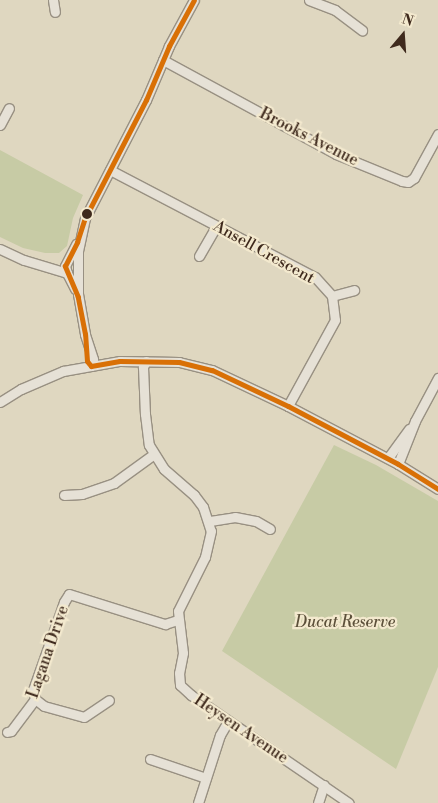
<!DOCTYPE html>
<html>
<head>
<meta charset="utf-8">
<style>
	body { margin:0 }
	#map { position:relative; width:438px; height:803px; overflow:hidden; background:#dfd7c0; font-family:"Libre Bodoni",serif }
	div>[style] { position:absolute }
	.green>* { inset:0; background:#c7cba5 }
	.roads { filter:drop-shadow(1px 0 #989082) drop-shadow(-1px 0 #989082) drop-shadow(0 1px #989082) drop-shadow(0 -1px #989082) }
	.street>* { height:9px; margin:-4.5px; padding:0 4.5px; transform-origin:4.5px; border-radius:4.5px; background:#e6e1d6 }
	.bus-1>* { height:5px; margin:-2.5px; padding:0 2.5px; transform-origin:2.5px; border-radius:2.5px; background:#d97006 }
	.dots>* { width:14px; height:14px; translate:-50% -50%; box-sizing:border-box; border:2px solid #f3e9ce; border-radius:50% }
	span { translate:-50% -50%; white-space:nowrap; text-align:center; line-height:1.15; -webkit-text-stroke:4.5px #f3e9ce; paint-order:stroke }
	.street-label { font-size:16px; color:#3f2a1d }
	.park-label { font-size:16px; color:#5c503a; font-style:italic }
	.north { position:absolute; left:378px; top:10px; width:50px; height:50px; -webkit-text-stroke:4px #f3e9ce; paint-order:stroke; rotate:18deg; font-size:14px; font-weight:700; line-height:20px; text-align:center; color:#3f2a1d }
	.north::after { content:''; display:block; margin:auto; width:18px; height:22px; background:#3f2a1d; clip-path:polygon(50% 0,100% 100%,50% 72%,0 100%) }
</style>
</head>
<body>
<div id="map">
	<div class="green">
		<i style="clip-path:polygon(0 150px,83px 195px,73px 218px,67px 246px,59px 253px,45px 253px,23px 248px,0 237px)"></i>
		<i style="clip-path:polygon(334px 445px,376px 465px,438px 501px,438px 667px,396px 769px,222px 651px)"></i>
	</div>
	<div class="roads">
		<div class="street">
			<i style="left:53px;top:0;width:12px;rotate:81deg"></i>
			<i style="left:309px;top:0;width:28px;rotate:21deg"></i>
			<i style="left:335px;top:10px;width:34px;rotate:37deg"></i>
			<i style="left:163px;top:60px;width:197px;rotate:28.5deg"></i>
			<i style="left:336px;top:154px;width:71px;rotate:22.2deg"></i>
			<i style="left:402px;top:181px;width:6px;rotate:9deg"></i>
			<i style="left:408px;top:182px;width:7px;rotate:-34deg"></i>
			<i style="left:414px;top:178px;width:50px;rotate:-61.4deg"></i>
			<i style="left:0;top:125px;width:19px;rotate:-62deg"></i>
			<i style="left:110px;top:170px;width:231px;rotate:27.6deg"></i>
			<i style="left:315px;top:277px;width:25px;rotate:48deg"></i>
			<i style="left:332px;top:296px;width:24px;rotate:83deg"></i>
			<i style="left:335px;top:320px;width:98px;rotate:118.7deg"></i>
			<i style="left:0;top:249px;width:26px;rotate:25deg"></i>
			<i style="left:24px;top:260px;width:45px;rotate:16.8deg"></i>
			<i style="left:67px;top:273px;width:18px;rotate:63deg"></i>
			<i style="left:199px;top:256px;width:34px;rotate:-60deg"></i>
			<i style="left:67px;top:273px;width:7px;rotate:-106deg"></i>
			<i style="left:65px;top:266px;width:25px;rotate:-63deg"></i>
			<i style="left:332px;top:296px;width:23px;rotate:-15deg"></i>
			<i style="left:146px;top:361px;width:7px;rotate:117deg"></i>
			<i style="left:143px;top:367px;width:47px;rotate:87.6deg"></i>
			<i style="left:145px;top:414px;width:31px;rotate:83deg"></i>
			<i style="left:149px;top:445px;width:28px;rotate:58deg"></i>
			<i style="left:164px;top:469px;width:40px;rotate:41deg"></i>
			<i style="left:194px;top:495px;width:15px;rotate:53deg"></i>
			<i style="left:203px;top:507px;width:25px;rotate:72deg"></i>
			<i style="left:211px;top:531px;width:27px;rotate:103deg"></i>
			<i style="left:205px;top:557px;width:60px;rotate:116.6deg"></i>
			<i style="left:178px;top:611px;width:42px;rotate:83.2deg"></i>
			<i style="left:183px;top:653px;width:20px;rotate:101deg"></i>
			<i style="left:179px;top:673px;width:12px;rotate:85deg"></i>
			<i style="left:180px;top:685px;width:15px;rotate:42deg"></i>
			<i style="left:191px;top:695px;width:191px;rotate:34.4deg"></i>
			<i style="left:91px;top:366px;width:7px;rotate:-74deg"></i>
			<i style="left:93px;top:359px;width:26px;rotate:-108deg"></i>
			<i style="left:85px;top:334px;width:41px;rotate:-99.9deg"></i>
			<i style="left:78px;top:294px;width:43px;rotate:-90deg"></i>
			<i style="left:78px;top:251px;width:34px;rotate:-78deg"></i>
			<i style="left:85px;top:218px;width:133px;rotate:-62.7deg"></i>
			<i style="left:146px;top:100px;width:59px;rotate:-66.9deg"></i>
			<i style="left:169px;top:46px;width:52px;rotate:-61.5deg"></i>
			<i style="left:0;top:402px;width:25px;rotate:-32deg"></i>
			<i style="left:21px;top:389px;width:46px;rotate:-23.2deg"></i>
			<i style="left:63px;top:371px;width:58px;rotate:-10deg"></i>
			<i style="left:120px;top:361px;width:59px;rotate:1deg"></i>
			<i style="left:179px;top:362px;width:34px;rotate:14deg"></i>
			<i style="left:212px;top:370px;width:84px;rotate:25.3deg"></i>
			<i style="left:288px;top:406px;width:124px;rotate:27.8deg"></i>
			<i style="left:398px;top:464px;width:47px;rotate:32deg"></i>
			<i style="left:388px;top:458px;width:36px;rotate:-54deg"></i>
			<i style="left:398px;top:464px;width:46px;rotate:-68.4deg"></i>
			<i style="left:415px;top:421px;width:49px;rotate:-61.9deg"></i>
			<i style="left:64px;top:495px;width:18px;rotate:-3deg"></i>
			<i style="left:82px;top:494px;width:34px;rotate:-19deg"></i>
			<i style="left:114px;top:483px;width:49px;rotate:-35.9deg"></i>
			<i style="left:210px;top:521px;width:25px;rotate:-9deg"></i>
			<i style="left:235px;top:517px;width:21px;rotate:11deg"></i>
			<i style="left:256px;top:521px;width:16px;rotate:30deg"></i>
			<i style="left:35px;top:699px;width:9px;rotate:-103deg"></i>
			<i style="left:33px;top:690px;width:93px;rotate:-70.6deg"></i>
			<i style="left:64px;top:602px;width:9px;rotate:-58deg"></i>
			<i style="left:69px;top:594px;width:101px;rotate:17.4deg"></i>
			<i style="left:165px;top:624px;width:13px;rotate:-18deg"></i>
			<i style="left:35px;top:699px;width:11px;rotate:38deg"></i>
			<i style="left:44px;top:706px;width:41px;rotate:15.4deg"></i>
			<i style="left:84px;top:717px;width:30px;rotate:-34deg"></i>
			<i style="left:7px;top:732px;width:4px;rotate:-14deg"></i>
			<i style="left:11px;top:731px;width:40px;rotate:-53deg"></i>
			<i style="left:150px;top:759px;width:59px;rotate:18.7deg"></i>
			<i style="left:198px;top:803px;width:71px;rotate:-72.1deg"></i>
			<i style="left:220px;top:735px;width:16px;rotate:-60deg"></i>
			<i style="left:318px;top:803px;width:19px;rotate:-72deg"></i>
		</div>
	</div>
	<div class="bus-1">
		<i style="left:91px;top:366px;width:6px;rotate:-129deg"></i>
		<i style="left:87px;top:361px;width:27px;rotate:-94deg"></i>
		<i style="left:85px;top:334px;width:38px;rotate:-101deg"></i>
		<i style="left:78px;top:297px;width:34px;rotate:-113deg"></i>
		<i style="left:65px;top:266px;width:27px;rotate:-63deg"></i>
		<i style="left:77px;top:242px;width:25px;rotate:-72deg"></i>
		<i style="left:85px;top:218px;width:133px;rotate:-62.7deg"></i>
		<i style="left:146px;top:100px;width:59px;rotate:-66.9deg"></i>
		<i style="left:169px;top:46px;width:52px;rotate:-61.5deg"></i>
		<i style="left:91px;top:366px;width:29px;rotate:-10deg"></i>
		<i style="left:120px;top:361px;width:59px;rotate:1deg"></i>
		<i style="left:179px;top:362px;width:34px;rotate:14deg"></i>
		<i style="left:212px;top:370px;width:84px;rotate:25.3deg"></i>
		<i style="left:288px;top:406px;width:124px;rotate:27.8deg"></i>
		<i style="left:398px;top:464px;width:47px;rotate:32deg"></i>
	</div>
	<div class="dots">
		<i style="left:87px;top:214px;background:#3f2a1d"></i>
	</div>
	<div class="street-label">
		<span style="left:309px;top:137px;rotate:27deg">Brooks Avenue</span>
		<span style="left:264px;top:252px;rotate:29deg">Ansell Crescent</span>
		<span style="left:48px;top:652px;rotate:-71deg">Lagana Drive</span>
		<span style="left:241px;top:729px;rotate:34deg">Heysen Avenue</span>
	</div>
	<div class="park-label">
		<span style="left:345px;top:622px">Ducat Reserve</span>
	</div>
	<div class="north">N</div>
</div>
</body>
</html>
